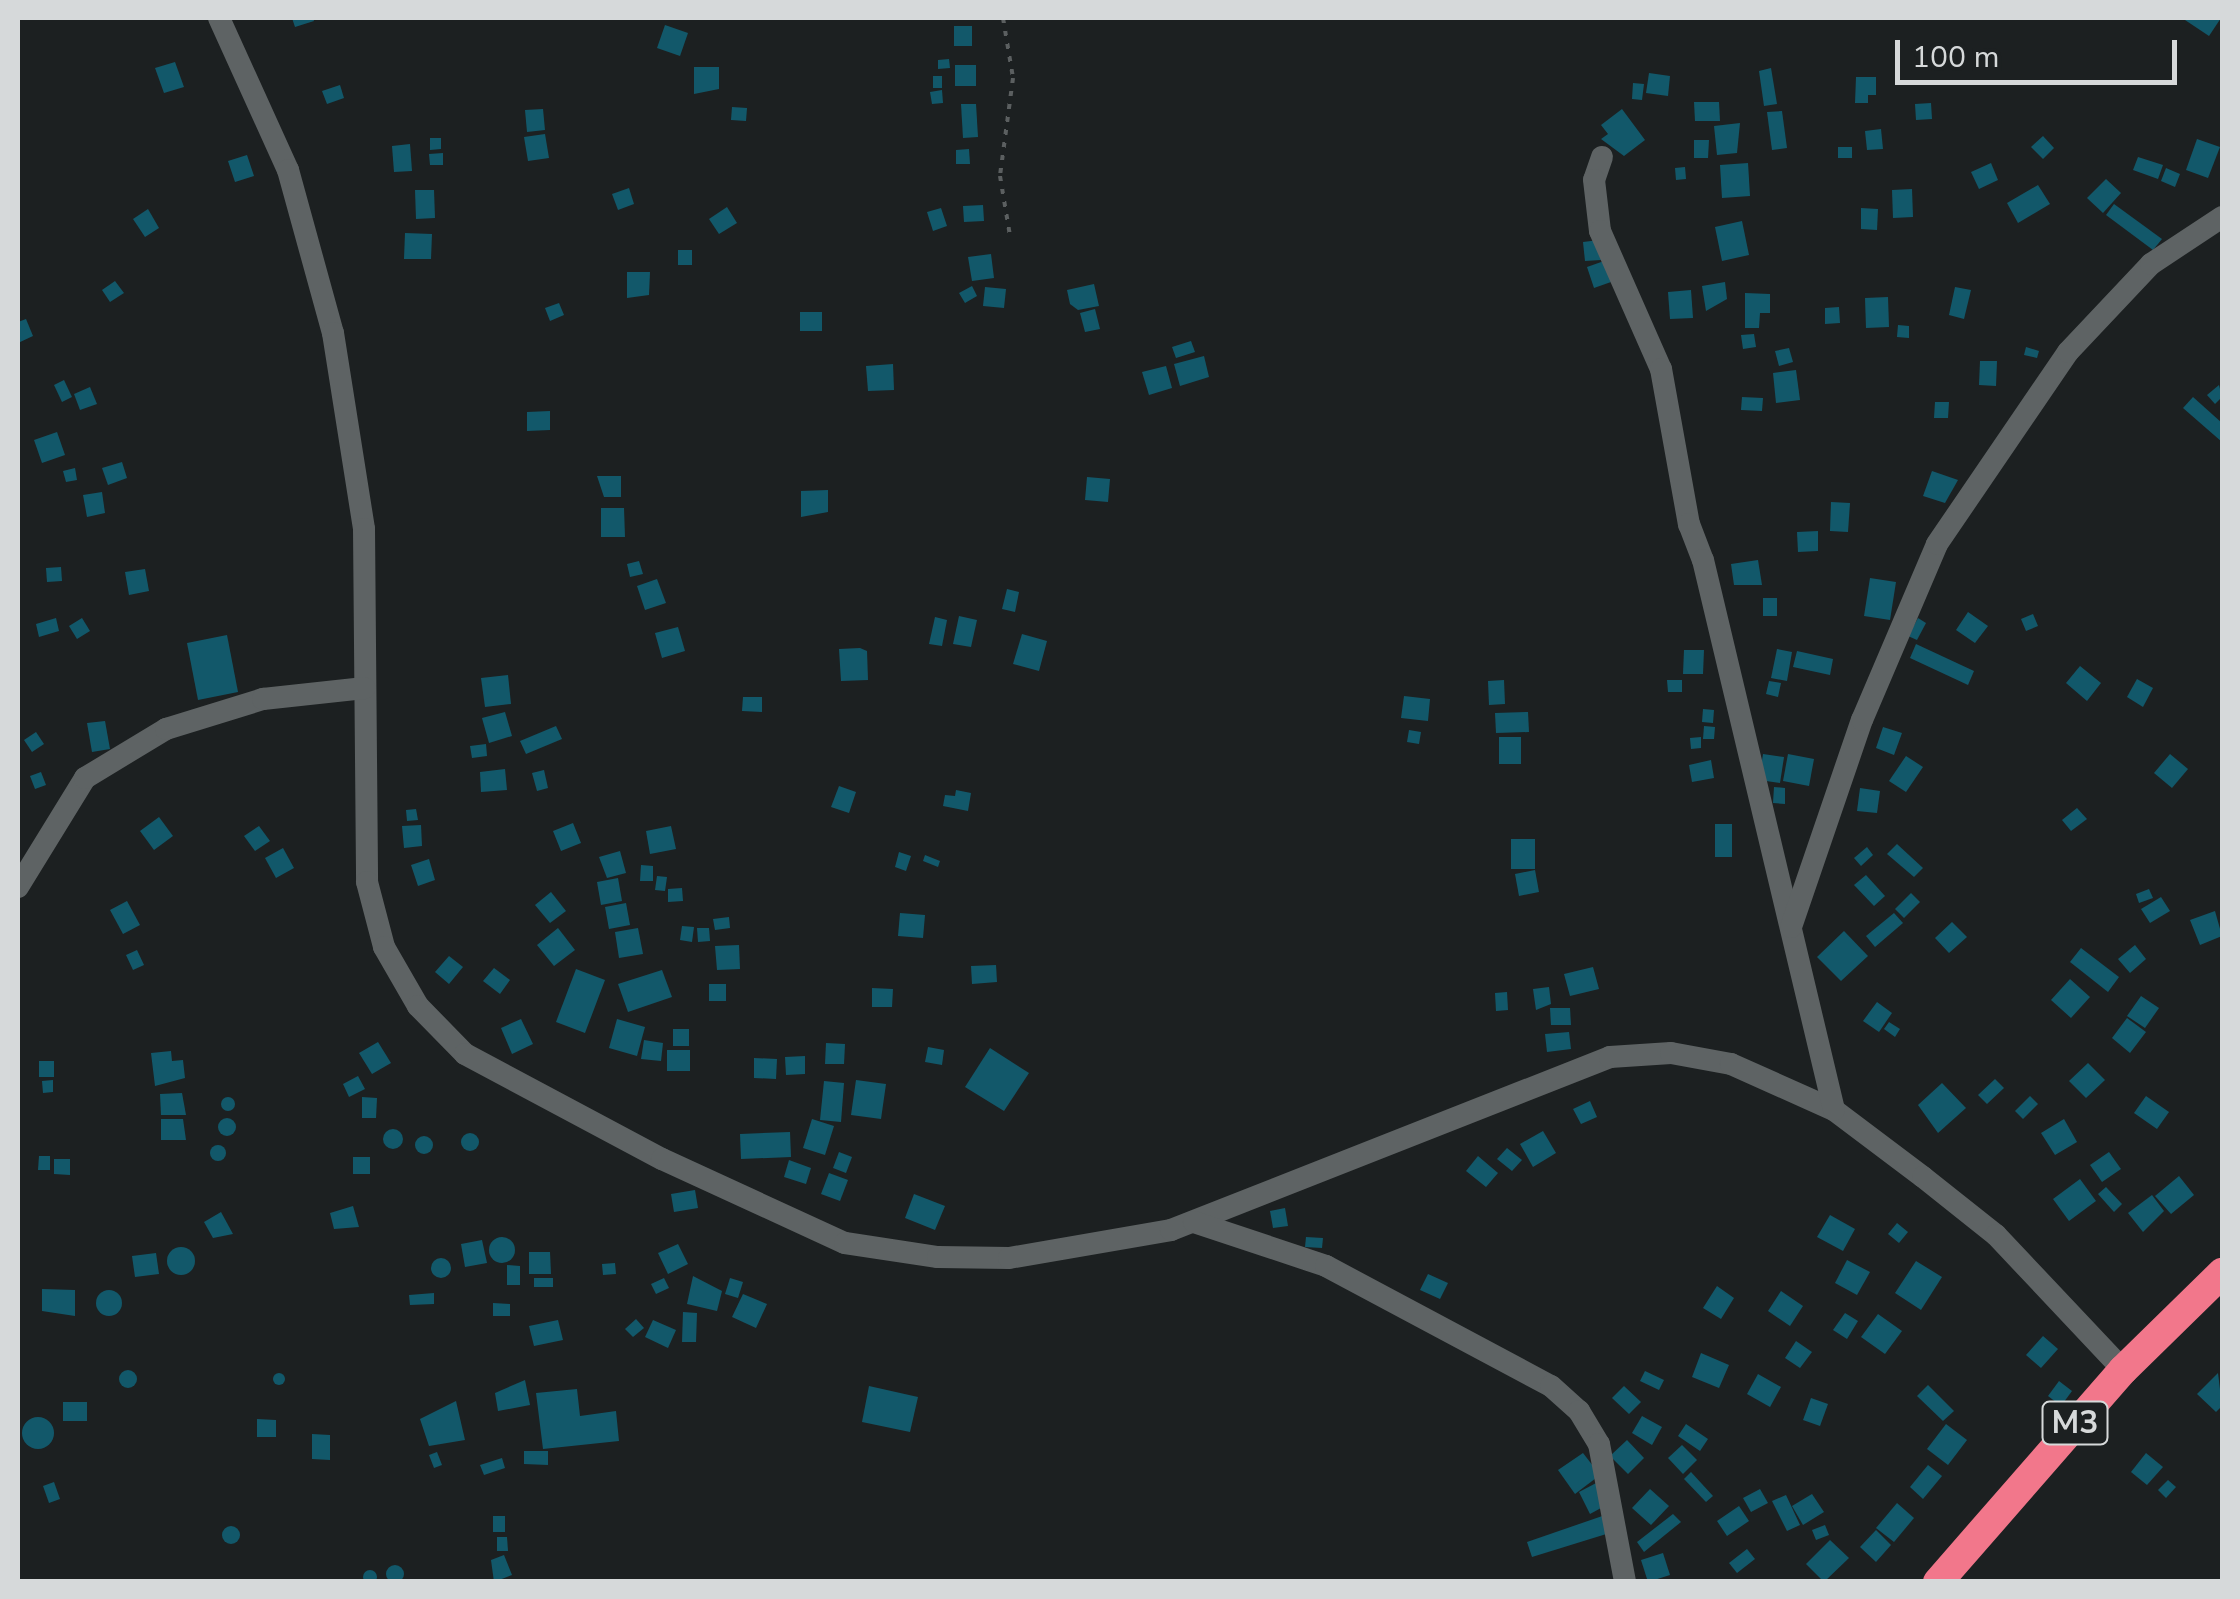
<!DOCTYPE html>
<html>
<head>
<meta charset="utf-8">
<style>
	body { margin:0 }
	#map { position:relative; width:2240px; height:1599px; overflow:hidden; background:#1c2021; font-family:"Nunito Sans",sans-serif }
	div>[style] { position:absolute }
	.building>* { inset:0; background:#12586a }
	.round { border-radius:50% }
	.path>* { height:4px; margin-top:-2px; transform-origin:0; background:repeating-linear-gradient(90deg,#5b5f60 0 5px,transparent 0 13px) }
	.minor>* { height:22px; margin:-11px; padding:0 11px; transform-origin:11px; border-radius:11px; background:#5e6364 }
	.highway>* { height:30px; margin:-15px; padding:0 15px; transform-origin:15px; border-radius:15px; background:#f2778b }
	span { translate:-50% -50%; white-space:nowrap; text-align:center; line-height:1.15; -webkit-text-stroke:8px #1c2021; paint-order:stroke }
	.shield-label span { padding:2px 8px; background:#1c2021; border:2px solid; border-radius:8px; -webkit-text-stroke-width:0 }
	.shield-label { font-size:32px; color:#d6d9da; font-weight:700 }
	.frame { position:absolute; inset:0; border:20px solid #d6d9da; pointer-events:none }
	.scale { position:absolute; left:1895px; top:40px; width:282px; height:45px; box-sizing:border-box; border:5px solid #d6d9da; border-top:0; padding-left:12px; font-size:30px; line-height:35px; white-space:nowrap; color:#d6d9da; -webkit-text-stroke:8px #1c2021; paint-order:stroke }
</style>
</head>
<body>
<div id="map">
	<div class="building">
		<i style="clip-path:polygon(292px 18px,313px 18px,314px 21px,295px 27px)"></i>
		<i style="clip-path:polygon(2182px 18px,2221px 18px,2209px 36px)"></i>
		<i style="clip-path:polygon(665px 25px,688px 33px,680px 56px,657px 48px)"></i>
		<i style="clip-path:polygon(954px 26px,972px 26px,972px 46px,954px 46px)"></i>
		<i style="clip-path:polygon(949px 59px,950px 68px,938px 69px,938px 60px)"></i>
		<i style="clip-path:polygon(175px 62px,184px 87px,164px 93px,155px 68px)"></i>
		<i style="clip-path:polygon(955px 65px,976px 65px,976px 86px,955px 86px)"></i>
		<i style="clip-path:polygon(694px 67px,719px 67px,719px 89px,694px 94px)"></i>
		<i style="clip-path:polygon(1771px 68px,1777px 104px,1764px 106px,1759px 71px)"></i>
		<i style="clip-path:polygon(1649px 73px,1670px 76px,1668px 96px,1646px 93px)"></i>
		<i style="clip-path:polygon(933px 76px,942px 76px,942px 88px,933px 88px)"></i>
		<i style="clip-path:polygon(1856px 77px,1876px 77px,1876px 95px,1868px 95px,1868px 103px,1855px 103px)"></i>
		<i style="clip-path:polygon(1633px 83px,1644px 84px,1642px 100px,1632px 99px)"></i>
		<i style="clip-path:polygon(340px 85px,344px 98px,327px 104px,322px 91px)"></i>
		<i style="clip-path:polygon(942px 90px,943px 103px,932px 104px,930px 92px)"></i>
		<i style="clip-path:polygon(1694px 102px,1719px 102px,1720px 121px,1695px 121px)"></i>
		<i style="clip-path:polygon(1931px 103px,1932px 119px,1916px 120px,1915px 104px)"></i>
		<i style="clip-path:polygon(961px 104px,976px 104px,978px 137px,963px 138px)"></i>
		<i style="clip-path:polygon(732px 107px,747px 108px,746px 121px,731px 120px)"></i>
		<i style="clip-path:polygon(543px 109px,545px 130px,527px 132px,525px 110px)"></i>
		<i style="clip-path:polygon(1622px 109px,1645px 140px,1624px 156px,1601px 139px,1608px 134px,1601px 125px)"></i>
		<i style="clip-path:polygon(1782px 111px,1787px 148px,1772px 150px,1767px 112px)"></i>
		<i style="clip-path:polygon(1740px 123px,1737px 153px,1717px 155px,1714px 126px)"></i>
		<i style="clip-path:polygon(1881px 129px,1883px 149px,1867px 150px,1865px 131px)"></i>
		<i style="clip-path:polygon(545px 134px,549px 158px,528px 161px,524px 137px)"></i>
		<i style="clip-path:polygon(2043px 136px,2054px 148px,2043px 159px,2031px 147px)"></i>
		<i style="clip-path:polygon(430px 138px,441px 138px,441px 149px,430px 150px)"></i>
		<i style="clip-path:polygon(2197px 139px,2220px 147px,2208px 178px,2186px 170px)"></i>
		<i style="clip-path:polygon(1694px 140px,1709px 140px,1708px 158px,1694px 158px)"></i>
		<i style="clip-path:polygon(410px 144px,412px 171px,394px 172px,392px 146px)"></i>
		<i style="clip-path:polygon(1838px 147px,1852px 147px,1852px 158px,1838px 158px)"></i>
		<i style="clip-path:polygon(969px 149px,970px 164px,956px 164px,956px 150px)"></i>
		<i style="clip-path:polygon(443px 153px,443px 165px,430px 165px,429px 154px)"></i>
		<i style="clip-path:polygon(247px 155px,254px 176px,235px 182px,228px 161px)"></i>
		<i style="clip-path:polygon(2138px 157px,2163px 165px,2158px 179px,2133px 170px)"></i>
		<i style="clip-path:polygon(1748px 163px,1750px 196px,1722px 198px,1720px 165px)"></i>
		<i style="clip-path:polygon(1991px 163px,1998px 180px,1979px 189px,1971px 172px)"></i>
		<i style="clip-path:polygon(1685px 167px,1686px 179px,1676px 180px,1675px 168px)"></i>
		<i style="clip-path:polygon(2166px 168px,2180px 174px,2175px 187px,2161px 181px)"></i>
		<i style="clip-path:polygon(2106px 179px,2121px 193px,2103px 213px,2087px 198px)"></i>
		<i style="clip-path:polygon(2038px 185px,2050px 204px,2018px 223px,2007px 203px)"></i>
		<i style="clip-path:polygon(629px 188px,634px 204px,618px 210px,612px 194px)"></i>
		<i style="clip-path:polygon(1912px 189px,1913px 217px,1893px 218px,1892px 190px)"></i>
		<i style="clip-path:polygon(415px 190px,434px 190px,435px 218px,416px 219px)"></i>
		<i style="clip-path:polygon(2114px 204px,2162px 239px,2153px 250px,2106px 215px)"></i>
		<i style="clip-path:polygon(983px 205px,984px 221px,964px 222px,963px 206px)"></i>
		<i style="clip-path:polygon(727px 207px,737px 223px,719px 234px,709px 219px)"></i>
		<i style="clip-path:polygon(941px 208px,947px 226px,933px 231px,927px 212px)"></i>
		<i style="clip-path:polygon(1861px 208px,1878px 209px,1877px 230px,1861px 229px)"></i>
		<i style="clip-path:polygon(148px 209px,159px 228px,145px 237px,133px 219px)"></i>
		<i style="clip-path:polygon(1742px 221px,1749px 255px,1722px 261px,1715px 227px)"></i>
		<i style="clip-path:polygon(405px 233px,432px 234px,431px 259px,404px 259px)"></i>
		<i style="clip-path:polygon(1599px 240px,1601px 260px,1585px 261px,1583px 242px)"></i>
		<i style="clip-path:polygon(678px 250px,692px 250px,692px 265px,678px 265px)"></i>
		<i style="clip-path:polygon(991px 254px,994px 278px,972px 281px,968px 257px)"></i>
		<i style="clip-path:polygon(1604px 261px,1611px 282px,1594px 288px,1587px 267px)"></i>
		<i style="clip-path:polygon(627px 272px,650px 272px,649px 295px,627px 298px)"></i>
		<i style="clip-path:polygon(115px 281px,124px 293px,110px 302px,102px 290px)"></i>
		<i style="clip-path:polygon(1725px 282px,1727px 299px,1706px 311px,1702px 286px)"></i>
		<i style="clip-path:polygon(1094px 284px,1099px 306px,1078px 310px,1070px 304px,1067px 290px)"></i>
		<i style="clip-path:polygon(972px 286px,977px 296px,965px 303px,959px 293px)"></i>
		<i style="clip-path:polygon(985px 287px,1006px 289px,1004px 308px,983px 306px)"></i>
		<i style="clip-path:polygon(1955px 287px,1971px 290px,1964px 319px,1949px 315px)"></i>
		<i style="clip-path:polygon(1691px 290px,1693px 318px,1670px 319px,1668px 292px)"></i>
		<i style="clip-path:polygon(1745px 293px,1770px 294px,1770px 313px,1760px 313px,1759px 328px,1745px 328px)"></i>
		<i style="clip-path:polygon(1888px 297px,1889px 327px,1866px 328px,1865px 298px)"></i>
		<i style="clip-path:polygon(559px 303px,564px 315px,550px 321px,545px 308px)"></i>
		<i style="clip-path:polygon(1839px 307px,1840px 323px,1825px 324px,1825px 308px)"></i>
		<i style="clip-path:polygon(1095px 309px,1100px 329px,1085px 332px,1080px 313px)"></i>
		<i style="clip-path:polygon(800px 312px,822px 312px,822px 331px,800px 331px)"></i>
		<i style="clip-path:polygon(26px 319px,33px 336px,18px 343px,18px 322px)"></i>
		<i style="clip-path:polygon(1898px 325px,1909px 326px,1909px 338px,1897px 337px)"></i>
		<i style="clip-path:polygon(1754px 334px,1756px 347px,1743px 349px,1741px 335px)"></i>
		<i style="clip-path:polygon(1191px 341px,1195px 352px,1176px 358px,1172px 347px)"></i>
		<i style="clip-path:polygon(2026px 347px,2039px 351px,2037px 358px,2024px 355px)"></i>
		<i style="clip-path:polygon(1789px 348px,1793px 362px,1779px 366px,1775px 351px)"></i>
		<i style="clip-path:polygon(1204px 356px,1209px 377px,1180px 386px,1174px 364px)"></i>
		<i style="clip-path:polygon(1980px 361px,1997px 361px,1996px 386px,1979px 385px)"></i>
		<i style="clip-path:polygon(893px 364px,894px 390px,868px 391px,866px 366px)"></i>
		<i style="clip-path:polygon(1166px 366px,1172px 388px,1149px 395px,1142px 372px)"></i>
		<i style="clip-path:polygon(1796px 370px,1800px 400px,1776px 403px,1773px 373px)"></i>
		<i style="clip-path:polygon(64px 380px,72px 397px,62px 402px,54px 385px)"></i>
		<i style="clip-path:polygon(2219px 385px,2222px 397px,2215px 404px,2207px 395px)"></i>
		<i style="clip-path:polygon(90px 387px,97px 404px,80px 410px,74px 394px)"></i>
		<i style="clip-path:polygon(1742px 397px,1763px 398px,1762px 411px,1741px 410px)"></i>
		<i style="clip-path:polygon(2193px 397px,2222px 423px,2222px 442px,2183px 408px)"></i>
		<i style="clip-path:polygon(1935px 402px,1949px 402px,1948px 418px,1934px 418px)"></i>
		<i style="clip-path:polygon(550px 411px,550px 430px,527px 431px,527px 412px)"></i>
		<i style="clip-path:polygon(57px 432px,65px 455px,42px 463px,34px 440px)"></i>
		<i style="clip-path:polygon(122px 462px,127px 478px,108px 485px,102px 468px)"></i>
		<i style="clip-path:polygon(75px 468px,77px 480px,66px 482px,63px 471px)"></i>
		<i style="clip-path:polygon(1932px 471px,1958px 480px,1945px 503px,1923px 496px)"></i>
		<i style="clip-path:polygon(597px 476px,621px 476px,621px 497px,604px 497px)"></i>
		<i style="clip-path:polygon(1087px 477px,1110px 479px,1108px 502px,1085px 500px)"></i>
		<i style="clip-path:polygon(828px 490px,828px 512px,801px 517px,801px 491px)"></i>
		<i style="clip-path:polygon(102px 492px,105px 513px,87px 517px,83px 495px)"></i>
		<i style="clip-path:polygon(1831px 502px,1850px 503px,1848px 532px,1830px 531px)"></i>
		<i style="clip-path:polygon(601px 508px,624px 508px,625px 537px,601px 537px)"></i>
		<i style="clip-path:polygon(1818px 531px,1818px 551px,1798px 552px,1797px 532px)"></i>
		<i style="clip-path:polygon(1758px 560px,1762px 585px,1734px 585px,1731px 564px)"></i>
		<i style="clip-path:polygon(639px 561px,643px 574px,630px 577px,627px 564px)"></i>
		<i style="clip-path:polygon(61px 567px,62px 581px,47px 582px,46px 568px)"></i>
		<i style="clip-path:polygon(145px 569px,149px 591px,129px 595px,125px 572px)"></i>
		<i style="clip-path:polygon(1870px 578px,1896px 582px,1890px 620px,1864px 616px)"></i>
		<i style="clip-path:polygon(657px 579px,666px 603px,645px 610px,637px 586px)"></i>
		<i style="clip-path:polygon(1007px 589px,1019px 592px,1015px 612px,1002px 609px)"></i>
		<i style="clip-path:polygon(1763px 598px,1777px 598px,1777px 616px,1763px 616px)"></i>
		<i style="clip-path:polygon(1968px 612px,1988px 626px,1975px 643px,1956px 630px)"></i>
		<i style="clip-path:polygon(2033px 614px,2038px 626px,2026px 631px,2021px 619px)"></i>
		<i style="clip-path:polygon(959px 616px,977px 620px,971px 647px,953px 644px)"></i>
		<i style="clip-path:polygon(935px 617px,947px 620px,942px 646px,929px 644px)"></i>
		<i style="clip-path:polygon(56px 618px,59px 631px,39px 637px,36px 624px)"></i>
		<i style="clip-path:polygon(82px 618px,90px 631px,77px 639px,69px 626px)"></i>
		<i style="clip-path:polygon(1918px 618px,1926px 623px,1917px 640px,1908px 636px)"></i>
		<i style="clip-path:polygon(678px 627px,685px 651px,662px 658px,655px 633px)"></i>
		<i style="clip-path:polygon(1022px 634px,1047px 641px,1039px 671px,1013px 664px)"></i>
		<i style="clip-path:polygon(227px 635px,238px 692px,198px 700px,187px 643px)"></i>
		<i style="clip-path:polygon(1916px 644px,1974px 671px,1968px 685px,1910px 658px)"></i>
		<i style="clip-path:polygon(860px 648px,867px 651px,868px 680px,841px 681px,839px 649px)"></i>
		<i style="clip-path:polygon(1777px 649px,1792px 652px,1787px 681px,1771px 678px)"></i>
		<i style="clip-path:polygon(1684px 650px,1704px 650px,1703px 674px,1683px 674px)"></i>
		<i style="clip-path:polygon(1797px 651px,1833px 659px,1830px 675px,1793px 667px)"></i>
		<i style="clip-path:polygon(2080px 666px,2101px 683px,2087px 701px,2066px 683px)"></i>
		<i style="clip-path:polygon(508px 675px,511px 704px,485px 707px,481px 678px)"></i>
		<i style="clip-path:polygon(2137px 679px,2153px 688px,2143px 707px,2127px 697px)"></i>
		<i style="clip-path:polygon(1504px 680px,1505px 704px,1489px 705px,1488px 681px)"></i>
		<i style="clip-path:polygon(1667px 680px,1682px 680px,1682px 692px,1668px 692px)"></i>
		<i style="clip-path:polygon(1769px 681px,1781px 683px,1778px 697px,1766px 694px)"></i>
		<i style="clip-path:polygon(1404px 696px,1430px 699px,1428px 721px,1401px 718px)"></i>
		<i style="clip-path:polygon(743px 697px,762px 697px,762px 712px,742px 711px)"></i>
		<i style="clip-path:polygon(1703px 709px,1714px 710px,1713px 723px,1702px 722px)"></i>
		<i style="clip-path:polygon(505px 712px,512px 736px,489px 743px,482px 718px)"></i>
		<i style="clip-path:polygon(1528px 712px,1529px 732px,1496px 733px,1495px 713px)"></i>
		<i style="clip-path:polygon(105px 721px,110px 749px,92px 752px,87px 723px)"></i>
		<i style="clip-path:polygon(556px 726px,562px 739px,526px 754px,520px 741px)"></i>
		<i style="clip-path:polygon(1704px 726px,1715px 727px,1714px 739px,1703px 739px)"></i>
		<i style="clip-path:polygon(1883px 727px,1902px 733px,1894px 755px,1876px 748px)"></i>
		<i style="clip-path:polygon(1409px 730px,1421px 732px,1419px 744px,1407px 742px)"></i>
		<i style="clip-path:polygon(36px 732px,44px 744px,32px 752px,24px 740px)"></i>
		<i style="clip-path:polygon(1499px 737px,1521px 737px,1521px 764px,1499px 764px)"></i>
		<i style="clip-path:polygon(1701px 737px,1701px 748px,1691px 749px,1690px 738px)"></i>
		<i style="clip-path:polygon(486px 744px,487px 756px,472px 758px,470px 746px)"></i>
		<i style="clip-path:polygon(1763px 754px,1784px 757px,1780px 783px,1759px 780px)"></i>
		<i style="clip-path:polygon(1788px 754px,1814px 759px,1809px 786px,1783px 781px)"></i>
		<i style="clip-path:polygon(2170px 754px,2188px 769px,2172px 788px,2154px 773px)"></i>
		<i style="clip-path:polygon(1906px 756px,1923px 767px,1906px 792px,1889px 781px)"></i>
		<i style="clip-path:polygon(1711px 760px,1714px 778px,1692px 782px,1689px 765px)"></i>
		<i style="clip-path:polygon(505px 769px,507px 790px,481px 792px,480px 772px)"></i>
		<i style="clip-path:polygon(544px 770px,548px 788px,537px 791px,532px 773px)"></i>
		<i style="clip-path:polygon(41px 772px,46px 785px,35px 789px,30px 776px)"></i>
		<i style="clip-path:polygon(839px 786px,856px 792px,849px 813px,831px 807px)"></i>
		<i style="clip-path:polygon(1774px 787px,1785px 788px,1785px 804px,1773px 803px)"></i>
		<i style="clip-path:polygon(1860px 788px,1880px 791px,1877px 813px,1857px 811px)"></i>
		<i style="clip-path:polygon(956px 790px,971px 793px,968px 811px,943px 806px,945px 795px,955px 796px)"></i>
		<i style="clip-path:polygon(2077px 808px,2087px 819px,2071px 831px,2062px 820px)"></i>
		<i style="clip-path:polygon(416px 809px,418px 820px,407px 821px,406px 810px)"></i>
		<i style="clip-path:polygon(159px 817px,173px 836px,154px 850px,140px 831px)"></i>
		<i style="clip-path:polygon(573px 823px,581px 843px,561px 851px,553px 831px)"></i>
		<i style="clip-path:polygon(1715px 824px,1732px 824px,1732px 857px,1715px 857px)"></i>
		<i style="clip-path:polygon(421px 825px,422px 846px,404px 848px,402px 826px)"></i>
		<i style="clip-path:polygon(259px 826px,270px 841px,255px 851px,244px 836px)"></i>
		<i style="clip-path:polygon(671px 826px,676px 849px,650px 854px,646px 831px)"></i>
		<i style="clip-path:polygon(1511px 839px,1535px 839px,1535px 869px,1511px 869px)"></i>
		<i style="clip-path:polygon(1897px 844px,1923px 868px,1914px 877px,1887px 854px)"></i>
		<i style="clip-path:polygon(1867px 847px,1873px 855px,1861px 866px,1854px 858px)"></i>
		<i style="clip-path:polygon(283px 848px,294px 868px,276px 878px,265px 858px)"></i>
		<i style="clip-path:polygon(620px 851px,626px 873px,607px 878px,599px 857px)"></i>
		<i style="clip-path:polygon(899px 852px,911px 856px,906px 871px,895px 867px)"></i>
		<i style="clip-path:polygon(925px 855px,940px 861px,938px 867px,923px 861px)"></i>
		<i style="clip-path:polygon(429px 859px,435px 880px,418px 886px,411px 865px)"></i>
		<i style="clip-path:polygon(641px 865px,653px 866px,653px 881px,640px 881px)"></i>
		<i style="clip-path:polygon(1535px 870px,1539px 892px,1519px 896px,1515px 874px)"></i>
		<i style="clip-path:polygon(1866px 875px,1885px 896px,1874px 906px,1854px 885px)"></i>
		<i style="clip-path:polygon(657px 876px,667px 877px,665px 891px,655px 890px)"></i>
		<i style="clip-path:polygon(618px 878px,622px 901px,601px 905px,597px 882px)"></i>
		<i style="clip-path:polygon(682px 888px,683px 901px,668px 902px,668px 889px)"></i>
		<i style="clip-path:polygon(2149px 889px,2153px 898px,2139px 903px,2136px 894px)"></i>
		<i style="clip-path:polygon(551px 892px,566px 911px,550px 923px,535px 905px)"></i>
		<i style="clip-path:polygon(1911px 893px,1920px 902px,1904px 918px,1895px 909px)"></i>
		<i style="clip-path:polygon(2161px 897px,2170px 911px,2150px 923px,2141px 909px)"></i>
		<i style="clip-path:polygon(127px 901px,140px 925px,123px 934px,110px 910px)"></i>
		<i style="clip-path:polygon(626px 903px,630px 925px,609px 929px,605px 907px)"></i>
		<i style="clip-path:polygon(2215px 911px,2222px 936px,2200px 945px,2190px 920px)"></i>
		<i style="clip-path:polygon(900px 913px,925px 915px,923px 938px,898px 936px)"></i>
		<i style="clip-path:polygon(1894px 913px,1903px 923px,1875px 947px,1866px 936px)"></i>
		<i style="clip-path:polygon(729px 917px,730px 928px,715px 930px,713px 919px)"></i>
		<i style="clip-path:polygon(1952px 922px,1967px 937px,1949px 953px,1935px 938px)"></i>
		<i style="clip-path:polygon(682px 926px,694px 927px,692px 942px,680px 940px)"></i>
		<i style="clip-path:polygon(558px 928px,575px 950px,554px 966px,537px 945px)"></i>
		<i style="clip-path:polygon(638px 928px,643px 954px,619px 958px,615px 932px)"></i>
		<i style="clip-path:polygon(697px 928px,709px 928px,710px 941px,698px 942px)"></i>
		<i style="clip-path:polygon(1844px 931px,1868px 956px,1841px 981px,1817px 957px)"></i>
		<i style="clip-path:polygon(739px 945px,740px 969px,717px 970px,715px 946px)"></i>
		<i style="clip-path:polygon(2135px 945px,2146px 959px,2130px 973px,2118px 959px)"></i>
		<i style="clip-path:polygon(2081px 948px,2119px 977px,2108px 992px,2070px 962px)"></i>
		<i style="clip-path:polygon(137px 950px,144px 965px,133px 970px,126px 955px)"></i>
		<i style="clip-path:polygon(449px 956px,463px 967px,449px 984px,435px 972px)"></i>
		<i style="clip-path:polygon(996px 965px,997px 982px,972px 984px,971px 966px)"></i>
		<i style="clip-path:polygon(1593px 967px,1599px 989px,1570px 996px,1564px 974px)"></i>
		<i style="clip-path:polygon(494px 968px,510px 980px,500px 994px,483px 981px)"></i>
		<i style="clip-path:polygon(576px 969px,605px 980px,585px 1033px,556px 1022px)"></i>
		<i style="clip-path:polygon(662px 970px,672px 997px,628px 1012px,618px 984px)"></i>
		<i style="clip-path:polygon(2070px 979px,2090px 997px,2071px 1018px,2051px 1000px)"></i>
		<i style="clip-path:polygon(709px 984px,726px 984px,726px 1001px,709px 1001px)"></i>
		<i style="clip-path:polygon(1549px 987px,1551px 1004px,1536px 1010px,1533px 989px)"></i>
		<i style="clip-path:polygon(872px 988px,893px 989px,892px 1007px,872px 1007px)"></i>
		<i style="clip-path:polygon(1507px 992px,1508px 1010px,1496px 1011px,1495px 993px)"></i>
		<i style="clip-path:polygon(2141px 996px,2159px 1008px,2145px 1028px,2127px 1016px)"></i>
		<i style="clip-path:polygon(1877px 1002px,1892px 1013px,1879px 1032px,1863px 1021px)"></i>
		<i style="clip-path:polygon(1550px 1008px,1570px 1008px,1571px 1025px,1551px 1025px)"></i>
		<i style="clip-path:polygon(2127px 1018px,2146px 1032px,2130px 1053px,2112px 1038px)"></i>
		<i style="clip-path:polygon(521px 1019px,533px 1044px,512px 1054px,501px 1028px)"></i>
		<i style="clip-path:polygon(617px 1019px,645px 1027px,637px 1056px,609px 1048px)"></i>
		<i style="clip-path:polygon(1889px 1022px,1900px 1029px,1895px 1037px,1884px 1029px)"></i>
		<i style="clip-path:polygon(673px 1029px,689px 1029px,689px 1046px,673px 1046px)"></i>
		<i style="clip-path:polygon(1569px 1032px,1571px 1049px,1547px 1052px,1545px 1034px)"></i>
		<i style="clip-path:polygon(644px 1040px,663px 1043px,661px 1061px,641px 1059px)"></i>
		<i style="clip-path:polygon(378px 1042px,391px 1063px,372px 1074px,359px 1053px)"></i>
		<i style="clip-path:polygon(826px 1043px,845px 1044px,844px 1064px,825px 1064px)"></i>
		<i style="clip-path:polygon(928px 1047px,944px 1050px,942px 1065px,925px 1062px)"></i>
		<i style="clip-path:polygon(990px 1048px,1029px 1073px,1004px 1111px,965px 1087px)"></i>
		<i style="clip-path:polygon(667px 1050px,690px 1050px,690px 1071px,667px 1071px)"></i>
		<i style="clip-path:polygon(171px 1051px,172px 1061px,183px 1060px,185px 1078px,155px 1086px,151px 1053px)"></i>
		<i style="clip-path:polygon(805px 1056px,805px 1074px,786px 1075px,785px 1057px)"></i>
		<i style="clip-path:polygon(754px 1058px,777px 1059px,776px 1079px,754px 1078px)"></i>
		<i style="clip-path:polygon(39px 1061px,54px 1061px,54px 1077px,39px 1077px)"></i>
		<i style="clip-path:polygon(2088px 1063px,2105px 1080px,2086px 1098px,2069px 1081px)"></i>
		<i style="clip-path:polygon(358px 1076px,365px 1089px,349px 1097px,343px 1084px)"></i>
		<i style="clip-path:polygon(1995px 1079px,2004px 1088px,1987px 1104px,1978px 1095px)"></i>
		<i style="clip-path:polygon(53px 1080px,53px 1092px,43px 1093px,42px 1081px)"></i>
		<i style="clip-path:polygon(856px 1080px,886px 1084px,881px 1119px,851px 1115px)"></i>
		<i style="clip-path:polygon(824px 1081px,844px 1083px,841px 1122px,820px 1120px)"></i>
		<i style="clip-path:polygon(1942px 1083px,1966px 1108px,1938px 1133px,1918px 1105px)"></i>
		<i style="clip-path:polygon(182px 1093px,186px 1115px,161px 1115px,160px 1094px)"></i>
		<i style="clip-path:polygon(2030px 1096px,2038px 1104px,2023px 1119px,2015px 1111px)"></i>
		<i style="clip-path:polygon(2146px 1096px,2169px 1112px,2157px 1129px,2134px 1113px)"></i>
		<i class="round" style="left:221px;top:1097px;width:14px;height:14px"></i>
		<i style="clip-path:polygon(362px 1097px,377px 1098px,376px 1118px,362px 1118px)"></i>
		<i style="clip-path:polygon(1590px 1101px,1597px 1117px,1581px 1124px,1573px 1109px)"></i>
		<i class="round" style="left:218px;top:1118px;width:18px;height:18px"></i>
		<i style="clip-path:polygon(161px 1119px,183px 1119px,186px 1140px,161px 1140px)"></i>
		<i style="clip-path:polygon(812px 1119px,834px 1126px,825px 1155px,803px 1148px)"></i>
		<i style="clip-path:polygon(2064px 1119px,2077px 1142px,2055px 1155px,2041px 1133px)"></i>
		<i class="round" style="left:383px;top:1129px;width:20px;height:20px"></i>
		<i style="clip-path:polygon(1543px 1131px,1556px 1153px,1533px 1167px,1520px 1144px)"></i>
		<i style="clip-path:polygon(790px 1132px,791px 1157px,741px 1159px,740px 1134px)"></i>
		<i class="round" style="left:461px;top:1133px;width:18px;height:18px"></i>
		<i class="round" style="left:415px;top:1136px;width:18px;height:18px"></i>
		<i class="round" style="left:210px;top:1145px;width:16px;height:16px"></i>
		<i style="clip-path:polygon(1507px 1148px,1522px 1160px,1512px 1171px,1497px 1159px)"></i>
		<i style="clip-path:polygon(839px 1152px,852px 1157px,846px 1173px,833px 1168px)"></i>
		<i style="clip-path:polygon(2109px 1152px,2121px 1169px,2102px 1182px,2090px 1165px)"></i>
		<i style="clip-path:polygon(39px 1156px,50px 1156px,50px 1170px,38px 1170px)"></i>
		<i style="clip-path:polygon(1478px 1156px,1498px 1173px,1486px 1187px,1466px 1171px)"></i>
		<i style="clip-path:polygon(353px 1157px,370px 1157px,370px 1174px,353px 1174px)"></i>
		<i style="clip-path:polygon(54px 1159px,70px 1159px,70px 1175px,54px 1174px)"></i>
		<i style="clip-path:polygon(789px 1160px,811px 1168px,806px 1184px,784px 1177px)"></i>
		<i style="clip-path:polygon(829px 1173px,848px 1180px,840px 1201px,821px 1194px)"></i>
		<i style="clip-path:polygon(2179px 1176px,2194px 1195px,2171px 1214px,2155px 1196px)"></i>
		<i style="clip-path:polygon(2080px 1179px,2096px 1201px,2069px 1221px,2053px 1199px)"></i>
		<i style="clip-path:polygon(2106px 1187px,2122px 1204px,2114px 1212px,2098px 1194px)"></i>
		<i style="clip-path:polygon(695px 1190px,698px 1208px,674px 1212px,671px 1194px)"></i>
		<i style="clip-path:polygon(914px 1194px,945px 1206px,935px 1230px,905px 1218px)"></i>
		<i style="clip-path:polygon(2152px 1195px,2164px 1211px,2143px 1232px,2128px 1213px)"></i>
		<i style="clip-path:polygon(353px 1206px,359px 1227px,334px 1229px,330px 1213px)"></i>
		<i style="clip-path:polygon(1285px 1208px,1288px 1226px,1273px 1228px,1270px 1211px)"></i>
		<i style="clip-path:polygon(221px 1212px,233px 1234px,213px 1238px,204px 1222px)"></i>
		<i style="clip-path:polygon(1830px 1215px,1855px 1229px,1843px 1251px,1817px 1237px)"></i>
		<i style="clip-path:polygon(1897px 1223px,1908px 1232px,1899px 1243px,1888px 1234px)"></i>
		<i class="round" style="left:489px;top:1237px;width:26px;height:26px"></i>
		<i style="clip-path:polygon(1306px 1237px,1323px 1238px,1322px 1248px,1305px 1247px)"></i>
		<i style="clip-path:polygon(482px 1240px,487px 1263px,465px 1267px,461px 1244px)"></i>
		<i style="clip-path:polygon(678px 1244px,688px 1264px,668px 1274px,658px 1253px)"></i>
		<i class="round" style="left:167px;top:1247px;width:28px;height:28px"></i>
		<i style="clip-path:polygon(529px 1252px,550px 1252px,551px 1274px,529px 1274px)"></i>
		<i style="clip-path:polygon(156px 1253px,159px 1274px,135px 1277px,132px 1256px)"></i>
		<i class="round" style="left:431px;top:1258px;width:20px;height:20px"></i>
		<i style="clip-path:polygon(1847px 1260px,1870px 1272px,1857px 1295px,1835px 1283px)"></i>
		<i style="clip-path:polygon(1916px 1261px,1942px 1277px,1921px 1310px,1895px 1293px)"></i>
		<i style="clip-path:polygon(615px 1263px,616px 1274px,603px 1275px,602px 1264px)"></i>
		<i style="clip-path:polygon(507px 1265px,520px 1266px,520px 1285px,507px 1285px)"></i>
		<i style="clip-path:polygon(1428px 1274px,1448px 1283px,1440px 1299px,1420px 1290px)"></i>
		<i style="clip-path:polygon(693px 1276px,722px 1291px,717px 1311px,687px 1304px)"></i>
		<i style="clip-path:polygon(534px 1278px,553px 1278px,553px 1287px,534px 1287px)"></i>
		<i style="clip-path:polygon(664px 1278px,669px 1288px,656px 1294px,651px 1284px)"></i>
		<i style="clip-path:polygon(730px 1278px,743px 1282px,738px 1298px,725px 1294px)"></i>
		<i style="clip-path:polygon(1717px 1286px,1734px 1298px,1721px 1319px,1703px 1308px)"></i>
		<i style="clip-path:polygon(42px 1289px,75px 1290px,75px 1316px,42px 1311px)"></i>
		<i class="round" style="left:96px;top:1290px;width:26px;height:26px"></i>
		<i style="clip-path:polygon(1781px 1291px,1803px 1306px,1790px 1326px,1768px 1311px)"></i>
		<i style="clip-path:polygon(434px 1293px,434px 1304px,410px 1305px,409px 1295px)"></i>
		<i style="clip-path:polygon(743px 1294px,767px 1304px,756px 1328px,732px 1317px)"></i>
		<i style="clip-path:polygon(493px 1303px,510px 1304px,510px 1316px,493px 1316px)"></i>
		<i style="clip-path:polygon(683px 1312px,697px 1313px,696px 1342px,682px 1342px)"></i>
		<i style="clip-path:polygon(1845px 1313px,1858px 1321px,1847px 1339px,1833px 1330px)"></i>
		<i style="clip-path:polygon(1878px 1314px,1902px 1331px,1885px 1354px,1861px 1337px)"></i>
		<i style="clip-path:polygon(636px 1319px,644px 1328px,633px 1337px,625px 1329px)"></i>
		<i style="clip-path:polygon(558px 1320px,563px 1340px,534px 1346px,529px 1326px)"></i>
		<i style="clip-path:polygon(653px 1320px,676px 1330px,668px 1348px,645px 1337px)"></i>
		<i style="clip-path:polygon(2043px 1336px,2058px 1349px,2041px 1368px,2026px 1355px)"></i>
		<i style="clip-path:polygon(1796px 1341px,1812px 1352px,1800px 1368px,1785px 1358px)"></i>
		<i style="clip-path:polygon(1701px 1353px,1729px 1365px,1719px 1388px,1692px 1377px)"></i>
		<i class="round" style="left:119px;top:1370px;width:18px;height:18px"></i>
		<i style="clip-path:polygon(1645px 1371px,1664px 1380px,1659px 1390px,1640px 1381px)"></i>
		<i class="round" style="left:273px;top:1373px;width:12px;height:12px"></i>
		<i style="clip-path:polygon(2218px 1373px,2222px 1406px,2216px 1412px,2197px 1394px)"></i>
		<i style="clip-path:polygon(1758px 1374px,1781px 1387px,1770px 1407px,1747px 1394px)"></i>
		<i style="clip-path:polygon(525px 1380px,530px 1405px,498px 1411px,495px 1393px)"></i>
		<i style="clip-path:polygon(2059px 1381px,2072px 1391px,2061px 1406px,2048px 1396px)"></i>
		<i style="clip-path:polygon(1928px 1385px,1954px 1411px,1943px 1421px,1917px 1396px)"></i>
		<i style="clip-path:polygon(869px 1386px,918px 1397px,910px 1432px,862px 1422px)"></i>
		<i style="clip-path:polygon(1624px 1386px,1641px 1402px,1629px 1414px,1612px 1398px)"></i>
		<i style="clip-path:polygon(577px 1389px,580px 1416px,616px 1411px,619px 1441px,543px 1449px,536px 1393px)"></i>
		<i style="clip-path:polygon(1811px 1398px,1828px 1404px,1820px 1426px,1803px 1420px)"></i>
		<i style="clip-path:polygon(456px 1401px,465px 1440px,429px 1446px,420px 1419px)"></i>
		<i style="clip-path:polygon(63px 1402px,87px 1402px,87px 1421px,63px 1421px)"></i>
		<i style="clip-path:polygon(1642px 1416px,1662px 1427px,1652px 1445px,1632px 1433px)"></i>
		<i class="round" style="left:22px;top:1417px;width:32px;height:32px"></i>
		<i style="clip-path:polygon(257px 1419px,276px 1420px,276px 1437px,257px 1437px)"></i>
		<i style="clip-path:polygon(1686px 1424px,1708px 1439px,1700px 1451px,1678px 1436px)"></i>
		<i style="clip-path:polygon(1946px 1424px,1967px 1440px,1948px 1465px,1927px 1449px)"></i>
		<i style="clip-path:polygon(312px 1434px,330px 1435px,330px 1460px,312px 1459px)"></i>
		<i style="clip-path:polygon(1627px 1440px,1644px 1458px,1628px 1474px,1610px 1456px)"></i>
		<i style="clip-path:polygon(1682px 1445px,1697px 1460px,1683px 1474px,1668px 1458px)"></i>
		<i style="clip-path:polygon(524px 1451px,548px 1451px,548px 1465px,524px 1464px)"></i>
		<i style="clip-path:polygon(437px 1452px,442px 1465px,434px 1468px,429px 1455px)"></i>
		<i style="clip-path:polygon(1583px 1453px,1600px 1475px,1575px 1494px,1558px 1470px)"></i>
		<i style="clip-path:polygon(2146px 1453px,2163px 1467px,2147px 1485px,2131px 1472px)"></i>
		<i style="clip-path:polygon(502px 1458px,505px 1468px,484px 1475px,480px 1465px)"></i>
		<i style="clip-path:polygon(1928px 1465px,1942px 1476px,1923px 1499px,1910px 1487px)"></i>
		<i style="clip-path:polygon(1691px 1472px,1713px 1496px,1706px 1502px,1684px 1479px)"></i>
		<i style="clip-path:polygon(2168px 1480px,2176px 1487px,2166px 1498px,2158px 1490px)"></i>
		<i style="clip-path:polygon(1600px 1481px,1612px 1502px,1590px 1514px,1579px 1492px)"></i>
		<i style="clip-path:polygon(54px 1482px,60px 1499px,49px 1503px,43px 1486px)"></i>
		<i style="clip-path:polygon(1650px 1489px,1669px 1506px,1651px 1525px,1632px 1508px)"></i>
		<i style="clip-path:polygon(1760px 1489px,1768px 1503px,1751px 1512px,1743px 1498px)"></i>
		<i style="clip-path:polygon(1812px 1494px,1824px 1512px,1803px 1525px,1792px 1506px)"></i>
		<i style="clip-path:polygon(1786px 1495px,1800px 1525px,1787px 1531px,1772px 1501px)"></i>
		<i style="clip-path:polygon(1897px 1503px,1914px 1518px,1894px 1542px,1876px 1528px)"></i>
		<i style="clip-path:polygon(1739px 1506px,1749px 1521px,1727px 1536px,1717px 1521px)"></i>
		<i style="clip-path:polygon(1611px 1513px,1616px 1531px,1532px 1557px,1527px 1542px)"></i>
		<i style="clip-path:polygon(1673px 1514px,1681px 1522px,1644px 1552px,1637px 1542px)"></i>
		<i style="clip-path:polygon(493px 1516px,505px 1516px,505px 1532px,493px 1532px)"></i>
		<i style="clip-path:polygon(1825px 1525px,1829px 1535px,1816px 1540px,1812px 1530px)"></i>
		<i class="round" style="left:222px;top:1526px;width:18px;height:18px"></i>
		<i style="clip-path:polygon(1876px 1530px,1891px 1545px,1876px 1562px,1860px 1547px)"></i>
		<i style="clip-path:polygon(497px 1537px,507px 1537px,508px 1551px,497px 1551px)"></i>
		<i style="clip-path:polygon(1830px 1540px,1849px 1558px,1824px 1582px,1806px 1564px)"></i>
		<i style="clip-path:polygon(1747px 1549px,1755px 1559px,1737px 1573px,1729px 1563px)"></i>
		<i style="clip-path:polygon(1663px 1553px,1670px 1575px,1648px 1582px,1641px 1560px)"></i>
		<i style="clip-path:polygon(504px 1555px,512px 1575px,494px 1582px,491px 1560px)"></i>
		<i class="round" style="left:386px;top:1565px;width:18px;height:18px"></i>
		<i class="round" style="left:363px;top:1570px;width:14px;height:14px"></i>
	</div>
	<div class="path">
		<i style="left:1003px;top:18px;width:61px;rotate:80.5deg"></i>
		<i style="left:1013px;top:78px;width:99px;rotate:97.6deg"></i>
		<i style="left:1000px;top:176px;width:61px;rotate:80.5deg"></i>
	</div>
	<div class="minor">
		<i style="left:219px;top:18px;width:167px;rotate:65.6deg"></i>
		<i style="left:288px;top:170px;width:169px;rotate:74.6deg"></i>
		<i style="left:333px;top:333px;width:198px;rotate:81deg"></i>
		<i style="left:364px;top:529px;width:353px;rotate:89.5deg"></i>
		<i style="left:367px;top:882px;width:67px;rotate:75.3deg"></i>
		<i style="left:384px;top:947px;width:68px;rotate:60deg"></i>
		<i style="left:418px;top:1006px;width:67px;rotate:45.6deg"></i>
		<i style="left:465px;top:1054px;width:223px;rotate:28.1deg"></i>
		<i style="left:662px;top:1159px;width:201px;rotate:24.7deg"></i>
		<i style="left:845px;top:1243px;width:94px;rotate:8.6deg"></i>
		<i style="left:938px;top:1257px;width:71px;rotate:0.8deg"></i>
		<i style="left:1009px;top:1258px;width:164px;rotate:-9.8deg"></i>
		<i style="left:1171px;top:1230px;width:472px;rotate:-21.5deg"></i>
		<i style="left:1610px;top:1057px;width:61px;rotate:-3.8deg"></i>
		<i style="left:1671px;top:1053px;width:61px;rotate:10.4deg"></i>
		<i style="left:1731px;top:1064px;width:113px;rotate:24.1deg"></i>
		<i style="left:1834px;top:1110px;width:111px;rotate:37deg"></i>
		<i style="left:1923px;top:1177px;width:93px;rotate:38.5deg"></i>
		<i style="left:1996px;top:1235px;width:185px;rotate:46.7deg"></i>
		<i style="left:1602px;top:157px;width:24px;rotate:109deg"></i>
		<i style="left:1594px;top:180px;width:51px;rotate:83.3deg"></i>
		<i style="left:1600px;top:231px;width:151px;rotate:66.2deg"></i>
		<i style="left:1661px;top:369px;width:158px;rotate:79.8deg"></i>
		<i style="left:1689px;top:524px;width:39px;rotate:69deg"></i>
		<i style="left:1703px;top:560px;width:565px;rotate:76.6deg"></i>
		<i style="left:18px;top:887px;width:128px;rotate:-58.4deg"></i>
		<i style="left:85px;top:778px;width:95px;rotate:-31.2deg"></i>
		<i style="left:166px;top:729px;width:102px;rotate:-17.2deg"></i>
		<i style="left:263px;top:699px;width:102px;rotate:-6.2deg"></i>
		<i style="left:1791px;top:927px;width:219px;rotate:-71.1deg"></i>
		<i style="left:1862px;top:720px;width:191px;rotate:-66.9deg"></i>
		<i style="left:1937px;top:544px;width:232px;rotate:-55.7deg"></i>
		<i style="left:2068px;top:352px;width:121px;rotate:-46.7deg"></i>
		<i style="left:2151px;top:264px;width:85px;rotate:-33.5deg"></i>
		<i style="left:1194px;top:1222px;width:139px;rotate:18.4deg"></i>
		<i style="left:1326px;top:1266px;width:255px;rotate:28.1deg"></i>
		<i style="left:1551px;top:1386px;width:38px;rotate:42deg"></i>
		<i style="left:1579px;top:1411px;width:39px;rotate:59deg"></i>
		<i style="left:1599px;top:1444px;width:140px;rotate:79.3deg"></i>
	</div>
	<div class="highway">
		<i style="left:1938px;top:1582px;width:281px;rotate:-48.9deg"></i>
		<i style="left:2123px;top:1370px;width:139px;rotate:-44.4deg"></i>
	</div>
	<div class="shield-label">
		<span style="left:2075px;top:1423px">M3</span>
	</div>
	<div class="frame"></div>
	<div class="scale">100 m</div>
</div>
</body>
</html>
